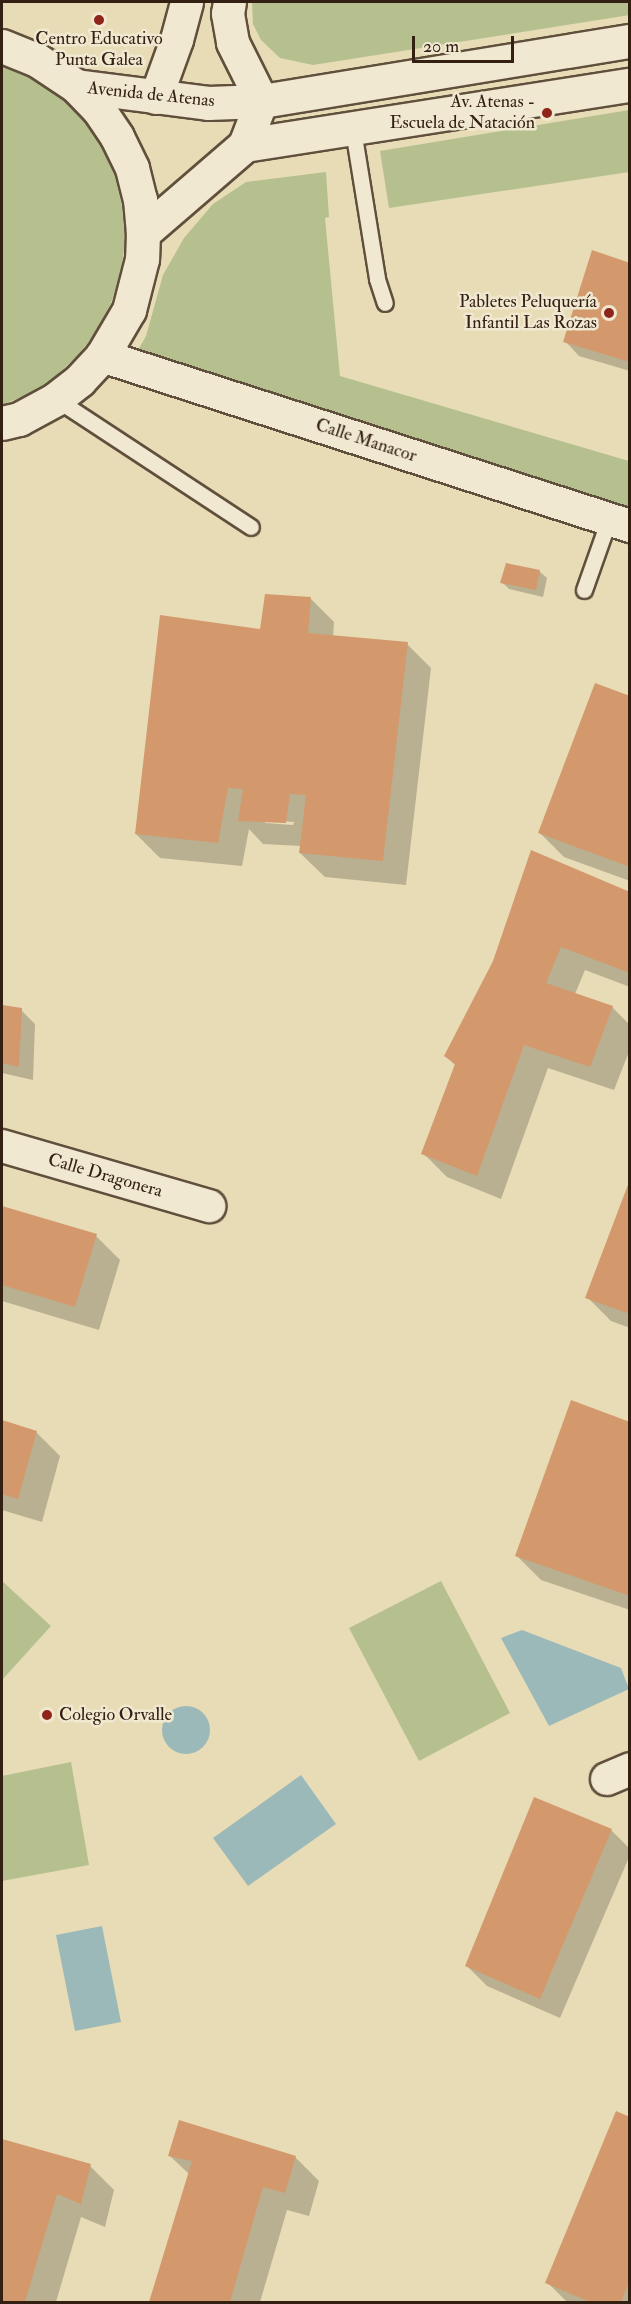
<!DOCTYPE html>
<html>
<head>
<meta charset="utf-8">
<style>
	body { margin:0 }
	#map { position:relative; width:631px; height:2304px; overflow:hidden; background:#e8dcb6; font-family:"IM FELL Double Pica",serif }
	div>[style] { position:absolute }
	.green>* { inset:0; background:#b5c08e }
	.water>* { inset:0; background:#9cb9b9 }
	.round { border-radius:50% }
	.shadow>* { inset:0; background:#0003 }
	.building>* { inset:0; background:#d3996c }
	.roads { filter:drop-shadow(2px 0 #604f3c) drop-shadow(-2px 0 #604f3c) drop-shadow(0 2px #604f3c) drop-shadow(0 -2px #604f3c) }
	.service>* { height:15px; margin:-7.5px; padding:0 7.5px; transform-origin:7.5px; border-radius:7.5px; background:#f0e8d0 }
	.minor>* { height:32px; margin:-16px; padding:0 16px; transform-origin:16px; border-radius:16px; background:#f0e8d0 }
	.secondary>* { height:33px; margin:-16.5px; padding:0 16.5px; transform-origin:16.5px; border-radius:16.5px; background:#f0e8d0 }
	.dots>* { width:16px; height:16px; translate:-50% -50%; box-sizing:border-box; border:3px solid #f0e8d0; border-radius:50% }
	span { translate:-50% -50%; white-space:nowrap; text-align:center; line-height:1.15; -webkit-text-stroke:5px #f0e8d0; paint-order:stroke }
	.poi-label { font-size:18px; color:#332013 }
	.right { translate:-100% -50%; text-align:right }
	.left { translate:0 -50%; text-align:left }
	.street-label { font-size:18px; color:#332013 }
	.frame { position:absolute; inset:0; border:3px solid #332013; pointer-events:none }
	.scale { position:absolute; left:412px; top:36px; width:102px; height:27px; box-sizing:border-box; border:3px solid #332013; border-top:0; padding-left:8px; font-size:18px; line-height:21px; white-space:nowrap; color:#332013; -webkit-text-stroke:4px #f0e8d0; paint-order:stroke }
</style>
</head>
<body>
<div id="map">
	<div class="green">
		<i style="clip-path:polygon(252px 2px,629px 2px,630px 15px,313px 65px,280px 58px,261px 40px,253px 24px)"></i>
		<i style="clip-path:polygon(2px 65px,38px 80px,64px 99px,86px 122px,104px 149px,116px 179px,123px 211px,125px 242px,121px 273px,111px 303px,97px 331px,78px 355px,55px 377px,28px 394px,2px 405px)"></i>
		<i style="clip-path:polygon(629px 110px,629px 172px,389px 208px,380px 151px)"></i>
		<i style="clip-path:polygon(326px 172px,329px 217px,325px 218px,340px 376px,629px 461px,629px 508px,137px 352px,146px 336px,163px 275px,184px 238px,213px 204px,246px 182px)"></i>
		<i style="clip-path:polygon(2px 1581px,51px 1626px,2px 1680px)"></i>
		<i style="clip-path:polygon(441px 1581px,510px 1713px,419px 1761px,349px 1628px)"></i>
		<i style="clip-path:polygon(71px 1762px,89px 1865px,2px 1881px,2px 1776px)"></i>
	</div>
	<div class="water">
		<i style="clip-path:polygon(522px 1630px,621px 1668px,629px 1689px,549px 1726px,501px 1638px)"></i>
		<i class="round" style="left:162px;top:1706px;width:48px;height:48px"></i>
		<i style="clip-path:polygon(301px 1775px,336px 1824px,248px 1886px,213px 1838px)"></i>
		<i style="clip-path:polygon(102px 1926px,121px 2022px,75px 2031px,56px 1935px)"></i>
	</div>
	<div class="shadow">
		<i style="clip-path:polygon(630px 265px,630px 371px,579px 356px,565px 341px)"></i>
		<i style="clip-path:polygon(539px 571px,547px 578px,543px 597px,509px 589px,502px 582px)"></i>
		<i style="clip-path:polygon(evenodd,310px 598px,334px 622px,333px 637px,407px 644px,431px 668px,406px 885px,325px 877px,300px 853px,301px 846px,263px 844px,249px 829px,242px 866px,160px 858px,136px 834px,261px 631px,310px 598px,265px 820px,294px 822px,293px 825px,265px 823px,265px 820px)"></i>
		<i style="clip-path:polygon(630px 698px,630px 881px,564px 857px,540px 833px)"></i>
		<i style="clip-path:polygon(630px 894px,630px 987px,585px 970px,575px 994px,612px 1007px,630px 1025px,630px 1049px,614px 1090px,548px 1068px,501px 1199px,447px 1177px,423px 1153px,456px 1066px,446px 1056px,494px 962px)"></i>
		<i style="clip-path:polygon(2px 1006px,21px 1010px,35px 1024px,33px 1080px,2px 1073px)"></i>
		<i style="clip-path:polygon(630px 1185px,630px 1328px,611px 1321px,587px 1297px)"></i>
		<i style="clip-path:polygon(2px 1208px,96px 1236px,120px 1260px,99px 1330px,2px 1301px)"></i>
		<i style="clip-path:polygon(2px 1422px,36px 1432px,60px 1456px,42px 1522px,2px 1510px)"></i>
		<i style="clip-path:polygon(630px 1423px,630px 1610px,541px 1580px,517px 1556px)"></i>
		<i style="clip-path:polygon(611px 1830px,630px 1849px,630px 1855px,560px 2018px,487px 1986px,467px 1966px)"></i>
		<i style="clip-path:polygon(630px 2118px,630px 2302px,567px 2302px,547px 2282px)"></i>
		<i style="clip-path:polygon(2px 2140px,90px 2166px,114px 2190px,105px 2227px,81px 2217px,56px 2302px,2px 2302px)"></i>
		<i style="clip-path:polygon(170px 2156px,295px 2157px,319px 2181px,309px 2216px,287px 2210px,260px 2302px,151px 2302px,190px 2175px)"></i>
	</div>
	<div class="building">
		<i style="clip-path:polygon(592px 250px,630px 263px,630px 362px,563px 342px)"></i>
		<i style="clip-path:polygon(506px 563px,540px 570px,536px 590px,500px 583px)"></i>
		<i style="clip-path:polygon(265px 594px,311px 597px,308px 633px,408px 642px,383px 861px,299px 853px,306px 795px,290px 794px,286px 823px,238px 821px,243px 789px,228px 788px,218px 843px,135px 834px,160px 615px,260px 629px)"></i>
		<i style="clip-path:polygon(595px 683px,630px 696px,630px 867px,538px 833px)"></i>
		<i style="clip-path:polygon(531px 850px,630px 892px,630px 973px,561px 947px,546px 983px,613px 1006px,590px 1067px,524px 1045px,477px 1176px,421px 1154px,455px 1064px,444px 1056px,493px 961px)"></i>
		<i style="clip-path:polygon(2px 1005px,22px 1008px,19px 1067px,2px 1063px)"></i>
		<i style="clip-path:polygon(629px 1182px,630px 1182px,630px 1314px,585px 1298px)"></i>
		<i style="clip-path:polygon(2px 1206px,97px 1234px,75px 1307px,2px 1285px)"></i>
		<i style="clip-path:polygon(571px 1400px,630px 1422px,630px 1596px,515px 1556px)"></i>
		<i style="clip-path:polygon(2px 1420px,37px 1431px,18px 1499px,2px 1494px)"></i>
		<i style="clip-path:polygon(534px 1797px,612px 1829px,540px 1999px,465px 1966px)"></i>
		<i style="clip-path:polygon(616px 2111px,630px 2117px,630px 2279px,621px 2302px,590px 2302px,545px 2283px)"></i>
		<i style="clip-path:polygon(179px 2120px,296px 2156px,285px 2193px,263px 2187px,230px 2302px,149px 2302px,192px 2161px,168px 2156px)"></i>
		<i style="clip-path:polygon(2px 2139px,91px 2164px,81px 2204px,57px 2194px,25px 2302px,2px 2302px)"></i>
	</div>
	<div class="roads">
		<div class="service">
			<i style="left:353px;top:130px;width:151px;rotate:80.8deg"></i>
			<i style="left:377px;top:279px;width:25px;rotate:72deg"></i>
			<i style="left:56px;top:399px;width:233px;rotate:33.3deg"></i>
			<i style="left:584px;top:590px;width:75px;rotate:-70.6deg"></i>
		</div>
		<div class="minor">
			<i style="left:230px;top:2px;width:12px;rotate:99deg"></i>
			<i style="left:228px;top:14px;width:29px;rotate:80deg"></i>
			<i style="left:233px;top:43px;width:65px;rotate:63.4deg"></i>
			<i style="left:262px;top:101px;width:47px;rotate:111.1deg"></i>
			<i style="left:156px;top:98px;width:62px;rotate:-70.1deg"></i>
			<i style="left:177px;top:40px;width:39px;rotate:-75deg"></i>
			<i style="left:102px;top:356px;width:555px;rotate:17.85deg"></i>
			<i style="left:2px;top:1146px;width:216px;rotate:16.2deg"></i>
			<i style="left:607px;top:1779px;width:25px;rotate:-23deg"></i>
		</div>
		<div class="secondary">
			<i style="left:2px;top:46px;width:38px;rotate:22deg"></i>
			<i style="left:37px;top:60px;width:47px;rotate:33.7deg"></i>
			<i style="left:76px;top:86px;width:33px;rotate:46deg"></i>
			<i style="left:99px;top:110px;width:32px;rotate:56deg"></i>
			<i style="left:117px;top:137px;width:34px;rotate:64deg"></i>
			<i style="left:132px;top:168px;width:32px;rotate:76deg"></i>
			<i style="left:140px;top:199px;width:34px;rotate:85deg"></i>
			<i style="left:143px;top:233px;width:26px;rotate:92deg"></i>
			<i style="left:142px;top:259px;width:53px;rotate:104.3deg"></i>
			<i style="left:129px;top:310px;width:53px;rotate:120.4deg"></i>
			<i style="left:102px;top:356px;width:33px;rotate:133deg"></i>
			<i style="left:80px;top:380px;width:31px;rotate:142deg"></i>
			<i style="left:56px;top:399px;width:42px;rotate:151.6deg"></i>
			<i style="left:19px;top:419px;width:17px;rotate:167deg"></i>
			<i style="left:76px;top:86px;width:133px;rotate:7.3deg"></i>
			<i style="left:208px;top:103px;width:54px;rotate:-2.1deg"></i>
			<i style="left:262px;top:101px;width:373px;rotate:-9.3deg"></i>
			<i style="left:143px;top:233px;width:135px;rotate:-40.8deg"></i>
			<i style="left:245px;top:145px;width:390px;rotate:-8.9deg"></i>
		</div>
	</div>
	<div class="dots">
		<i style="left:99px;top:20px;background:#8f2418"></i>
		<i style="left:547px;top:113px;background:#8f2418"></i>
		<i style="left:609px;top:313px;background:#8f2418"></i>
		<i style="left:47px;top:1715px;background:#8f2418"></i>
	</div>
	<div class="poi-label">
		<span style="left:99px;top:50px">Centro Educativo<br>Punta Galea</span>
		<span class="right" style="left:535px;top:113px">Av. Atenas -<br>Escuela de Natación</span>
		<span class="right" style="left:597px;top:313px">Pabletes Peluquería<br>Infantil Las Rozas</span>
		<span class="left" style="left:59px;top:1715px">Colegio Orvalle</span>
	</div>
	<div class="street-label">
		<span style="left:151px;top:95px;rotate:6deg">Avenida de Atenas</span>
		<span style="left:366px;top:441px;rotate:18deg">Calle Manacor</span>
		<span style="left:105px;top:1176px;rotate:16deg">Calle Dragonera</span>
	</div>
	<div class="frame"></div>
	<div class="scale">20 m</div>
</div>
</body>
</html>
